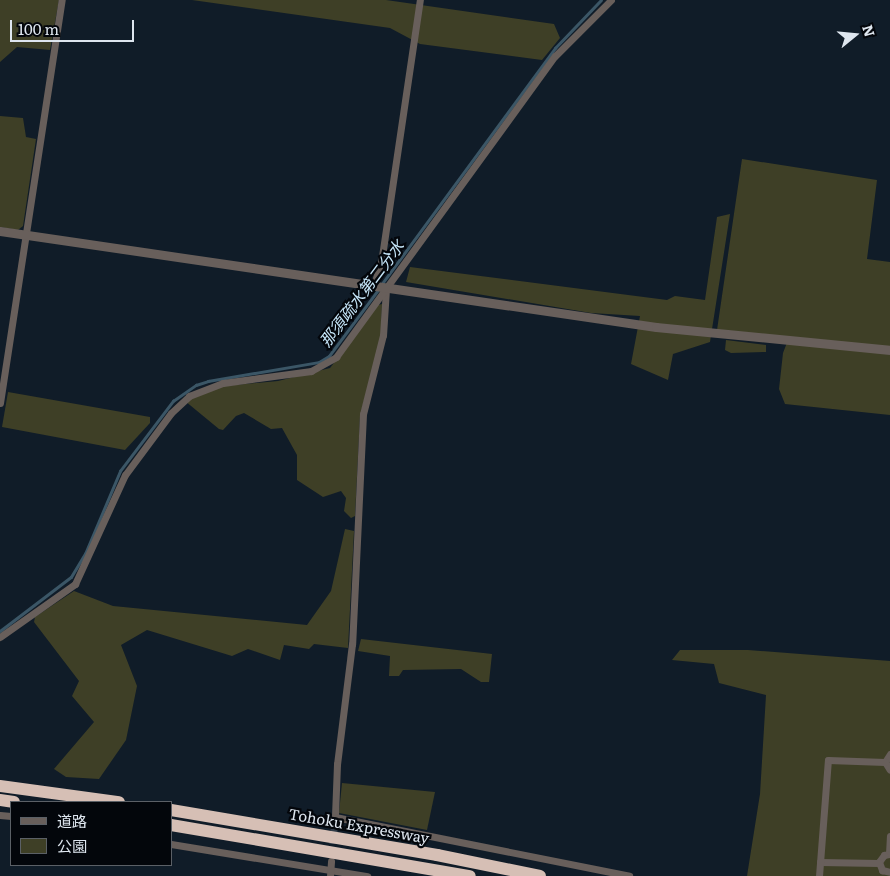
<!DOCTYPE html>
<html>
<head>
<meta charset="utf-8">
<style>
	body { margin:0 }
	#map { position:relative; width:890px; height:876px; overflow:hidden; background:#101c28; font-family:Literata,"Noto Sans JP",serif }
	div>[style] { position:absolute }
	.green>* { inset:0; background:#3e3f26 }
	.stream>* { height:2.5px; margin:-1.25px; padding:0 1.25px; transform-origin:1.25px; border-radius:1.25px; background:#3b5666 }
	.minor-tunnel>* { height:7px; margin-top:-3.5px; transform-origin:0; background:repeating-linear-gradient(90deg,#2f3a46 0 7px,transparent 0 10.5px) }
	.minor>* { height:7px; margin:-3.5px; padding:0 3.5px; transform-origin:3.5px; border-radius:3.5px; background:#685f5b }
	.tertiary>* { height:9px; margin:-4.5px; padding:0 4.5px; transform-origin:4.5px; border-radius:4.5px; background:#685f5b }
	.motorway>* { height:12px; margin:-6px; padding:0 6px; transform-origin:6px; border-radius:6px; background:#d6bfb5 }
	span { translate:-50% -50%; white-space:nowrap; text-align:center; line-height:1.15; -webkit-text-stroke:4.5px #03060b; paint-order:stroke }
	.street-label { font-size:15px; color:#dee6ef }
	.water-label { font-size:16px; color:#c6e6f9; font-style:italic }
	.legend { position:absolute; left:10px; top:801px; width:162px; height:65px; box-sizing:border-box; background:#03060b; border:1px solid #5b6066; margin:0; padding:6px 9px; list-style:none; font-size:15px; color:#dee6ef }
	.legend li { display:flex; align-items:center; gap:10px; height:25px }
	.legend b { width:25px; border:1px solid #5b6066 }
	.north { position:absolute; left:830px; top:10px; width:50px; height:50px; -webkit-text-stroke:4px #03060b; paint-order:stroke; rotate:73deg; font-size:14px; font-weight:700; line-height:20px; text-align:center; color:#dee6ef }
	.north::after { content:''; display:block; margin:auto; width:18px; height:22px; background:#dee6ef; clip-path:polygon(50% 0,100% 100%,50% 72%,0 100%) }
	.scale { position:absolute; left:10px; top:20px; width:124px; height:22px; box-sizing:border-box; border:2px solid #dee6ef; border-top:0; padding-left:6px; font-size:15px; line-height:18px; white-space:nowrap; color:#dee6ef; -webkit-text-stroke:4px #03060b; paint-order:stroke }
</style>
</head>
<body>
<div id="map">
	<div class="green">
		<i style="clip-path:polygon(0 0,59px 0,50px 50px,17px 47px,0 62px)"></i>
		<i style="clip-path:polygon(192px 0,386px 0,554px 24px,560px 38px,542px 60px,420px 44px,390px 28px)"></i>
		<i style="clip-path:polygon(0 116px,23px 118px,26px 137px,36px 139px,23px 226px,18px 230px,0 227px)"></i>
		<i style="clip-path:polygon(742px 159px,877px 180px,867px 259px,890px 262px,890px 415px,785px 404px,779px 389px,783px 353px,788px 340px,717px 330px)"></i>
		<i style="clip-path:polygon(730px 214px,710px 342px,673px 354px,668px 380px,631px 364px,640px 316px,591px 313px,406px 282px,410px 267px,667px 300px,675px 296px,705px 300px,717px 217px)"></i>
		<i style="clip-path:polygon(382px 304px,381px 336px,360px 416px,355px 516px,351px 518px,344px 511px,346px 498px,341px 491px,323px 497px,297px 480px,297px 455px,282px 428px,271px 429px,244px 413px,236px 416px,223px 430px,219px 429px,185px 401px,213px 387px,278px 381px,330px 368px,378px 305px)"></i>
		<i style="clip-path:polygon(726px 340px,766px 345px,766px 352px,731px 353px,725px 350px)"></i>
		<i style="clip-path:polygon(8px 392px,150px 417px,150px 423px,125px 450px,2px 427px)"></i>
		<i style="clip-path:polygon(345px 529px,354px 531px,348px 648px,314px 644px,309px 649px,284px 645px,280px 660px,248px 649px,232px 656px,147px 630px,121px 645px,137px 686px,126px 740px,99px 779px,66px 777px,54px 769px,94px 722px,72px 696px,79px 681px,34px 622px,35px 617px,74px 591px,113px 606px,307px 625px,331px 591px)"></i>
		<i style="clip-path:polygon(361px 639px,492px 654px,489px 682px,481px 682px,461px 669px,403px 670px,399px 676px,389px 676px,390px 656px,358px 651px)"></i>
		<i style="clip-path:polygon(680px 650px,748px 650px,890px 661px,890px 876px,747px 876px,760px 794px,766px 695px,719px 683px,714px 664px,672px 660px)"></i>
		<i style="clip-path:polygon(342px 783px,435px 792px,427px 830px,339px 813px)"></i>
	</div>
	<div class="stream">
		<i style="left:381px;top:285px;width:294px;rotate:-53.7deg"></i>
		<i style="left:555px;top:48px;width:66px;rotate:-46.2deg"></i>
		<i style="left:0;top:631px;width:89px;rotate:-37.3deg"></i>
		<i style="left:71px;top:577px;width:27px;rotate:-59deg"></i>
		<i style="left:85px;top:554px;width:90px;rotate:-67.1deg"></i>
		<i style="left:120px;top:471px;width:88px;rotate:-52.9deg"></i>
		<i style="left:173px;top:401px;width:28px;rotate:-35deg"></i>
		<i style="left:196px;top:385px;width:13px;rotate:-18deg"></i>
		<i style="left:208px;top:381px;width:113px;rotate:-9.7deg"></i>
		<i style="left:319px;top:362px;width:12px;rotate:-31deg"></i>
		<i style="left:329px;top:356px;width:82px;rotate:-53.4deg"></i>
	</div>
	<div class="minor-tunnel">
		<i style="left:332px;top:854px;width:37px;rotate:-85deg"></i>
	</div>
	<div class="minor">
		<i style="left:373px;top:287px;width:25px;rotate:-72deg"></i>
		<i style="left:381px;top:263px;width:266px;rotate:-81.6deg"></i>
		<i style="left:386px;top:289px;width:46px;rotate:93.7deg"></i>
		<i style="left:383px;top:335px;width:81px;rotate:104.2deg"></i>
		<i style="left:363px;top:414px;width:230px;rotate:92.7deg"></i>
		<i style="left:352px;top:644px;width:121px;rotate:97.1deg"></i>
		<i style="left:337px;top:764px;width:53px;rotate:92.2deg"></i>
		<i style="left:335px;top:817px;width:300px;rotate:11.3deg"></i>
		<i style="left:0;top:403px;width:408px;rotate:-81.3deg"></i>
		<i style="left:0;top:637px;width:92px;rotate:-35.2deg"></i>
		<i style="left:75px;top:584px;width:120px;rotate:-65.4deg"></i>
		<i style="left:125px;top:475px;width:77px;rotate:-53.4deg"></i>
		<i style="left:171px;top:413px;width:25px;rotate:-43deg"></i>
		<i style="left:189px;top:396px;width:36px;rotate:-21deg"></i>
		<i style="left:223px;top:383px;width:89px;rotate:-7.8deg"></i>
		<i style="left:311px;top:371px;width:29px;rotate:-29deg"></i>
		<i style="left:336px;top:357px;width:372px;rotate:-54deg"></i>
		<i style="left:555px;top:56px;width:79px;rotate:-45deg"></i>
		<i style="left:890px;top:754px;width:9px;rotate:122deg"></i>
		<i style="left:885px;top:762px;width:9px;rotate:58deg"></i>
		<i style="left:0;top:815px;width:11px;rotate:5deg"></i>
		<i style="left:171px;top:844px;width:199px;rotate:9.3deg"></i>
		<i style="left:889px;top:854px;width:18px;rotate:-87deg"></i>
		<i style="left:890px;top:854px;width:6px;rotate:171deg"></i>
		<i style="left:884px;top:855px;width:9px;rotate:126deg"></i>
		<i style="left:879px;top:862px;width:9px;rotate:69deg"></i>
		<i style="left:882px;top:870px;width:8px;rotate:14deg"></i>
		<i style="left:820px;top:862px;width:59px;rotate:1deg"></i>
		<i style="left:330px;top:876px;width:15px;rotate:-86deg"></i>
		<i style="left:819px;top:876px;width:116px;rotate:-85.6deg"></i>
		<i style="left:828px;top:760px;width:57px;rotate:2deg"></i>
	</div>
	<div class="tertiary">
		<i style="left:0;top:231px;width:663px;rotate:8.33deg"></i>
		<i style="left:656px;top:327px;width:235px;rotate:5.6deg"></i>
	</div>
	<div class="motorway">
		<i style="left:0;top:786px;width:120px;rotate:7.7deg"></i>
		<i style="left:0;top:800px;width:14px;rotate:8deg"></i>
		<i style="left:171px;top:810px;width:270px;rotate:9.6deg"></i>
		<i style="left:437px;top:855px;width:105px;rotate:11.5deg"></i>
		<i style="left:171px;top:825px;width:303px;rotate:9.7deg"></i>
	</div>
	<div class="street-label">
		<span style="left:359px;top:825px;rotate:10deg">Tohoku Expressway</span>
	</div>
	<div class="water-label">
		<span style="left:361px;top:293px;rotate:-53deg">那須疏水第二分水</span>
	</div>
	<ul class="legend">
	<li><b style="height:6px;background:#685f5b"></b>道路</li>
	<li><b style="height:14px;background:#3e3f26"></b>公園</li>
	</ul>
	<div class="north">N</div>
	<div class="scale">100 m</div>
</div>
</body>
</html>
